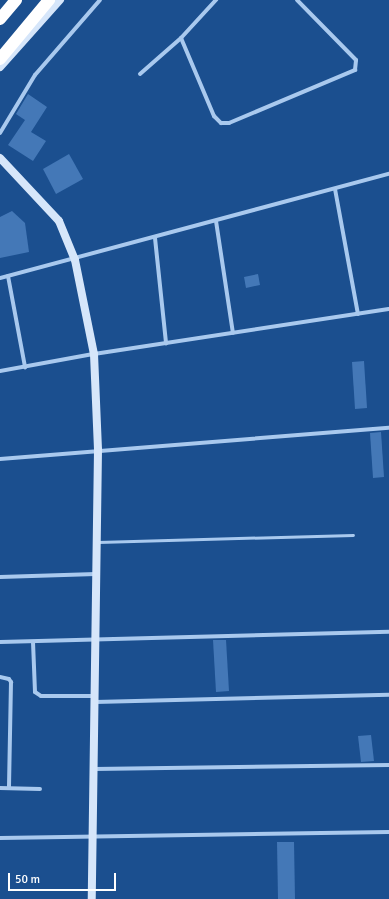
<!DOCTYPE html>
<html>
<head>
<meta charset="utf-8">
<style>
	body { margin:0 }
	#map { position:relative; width:389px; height:899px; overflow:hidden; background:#1b4f8f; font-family:Signika,sans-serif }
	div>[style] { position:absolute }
	.building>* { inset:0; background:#4478b7 }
	.lane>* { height:3px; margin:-1.5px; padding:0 1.5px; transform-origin:1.5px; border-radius:1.5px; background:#a9c9ee }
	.street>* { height:4px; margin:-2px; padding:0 2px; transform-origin:2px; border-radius:2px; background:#a9c9ee }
	.secondary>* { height:8px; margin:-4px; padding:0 4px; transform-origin:4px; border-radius:4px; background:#d6e6fa }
	.highway>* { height:12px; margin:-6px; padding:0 6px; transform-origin:6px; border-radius:6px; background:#fff }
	span { translate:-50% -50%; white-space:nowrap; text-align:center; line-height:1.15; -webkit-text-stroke:3px #1b4f8f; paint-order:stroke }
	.scale { position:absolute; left:8px; top:873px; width:108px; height:18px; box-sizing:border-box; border:2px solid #fff; border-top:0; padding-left:5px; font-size:12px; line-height:14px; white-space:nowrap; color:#fff; -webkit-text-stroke:3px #1b4f8f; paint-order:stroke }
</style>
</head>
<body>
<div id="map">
	<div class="building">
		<i style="clip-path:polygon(28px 94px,47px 107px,31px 132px,46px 141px,33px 161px,8px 145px,25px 120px,16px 114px)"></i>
		<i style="clip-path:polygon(69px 154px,83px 179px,56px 194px,43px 169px)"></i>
		<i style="clip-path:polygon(12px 211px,25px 223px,29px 252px,0 258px,0 217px)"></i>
		<i style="clip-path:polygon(258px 274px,260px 285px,246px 288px,244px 277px)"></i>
		<i style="clip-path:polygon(364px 361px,367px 408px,355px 409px,352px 362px)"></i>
		<i style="clip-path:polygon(381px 432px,384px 477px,373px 478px,370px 433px)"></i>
		<i style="clip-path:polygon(213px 640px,226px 640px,229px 691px,216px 692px)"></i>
		<i style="clip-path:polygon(371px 735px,374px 761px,361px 762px,358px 736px)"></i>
		<i style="clip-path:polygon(277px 842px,294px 842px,295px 899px,278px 899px)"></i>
	</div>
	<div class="lane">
		<i style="left:98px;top:542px;width:255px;rotate:-1.6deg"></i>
	</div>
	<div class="street">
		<i style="left:181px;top:38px;width:85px;rotate:67.1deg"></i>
		<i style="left:214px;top:116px;width:10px;rotate:45deg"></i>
		<i style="left:221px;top:123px;width:8px"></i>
		<i style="left:229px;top:123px;width:137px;rotate:-22.8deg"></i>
		<i style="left:355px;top:70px;width:10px;rotate:-84deg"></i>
		<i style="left:356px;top:60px;width:84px;rotate:-134.5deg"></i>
		<i style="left:140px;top:74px;width:55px;rotate:-41.3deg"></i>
		<i style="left:181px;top:38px;width:52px;rotate:-47.4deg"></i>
		<i style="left:0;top:133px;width:68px;rotate:-58.9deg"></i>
		<i style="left:35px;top:75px;width:99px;rotate:-49.1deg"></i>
		<i style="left:335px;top:189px;width:127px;rotate:79.6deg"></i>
		<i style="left:216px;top:221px;width:113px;rotate:81.4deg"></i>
		<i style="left:155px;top:238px;width:106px;rotate:84deg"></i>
		<i style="left:8px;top:276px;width:93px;rotate:79.4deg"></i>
		<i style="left:0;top:278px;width:403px;rotate:-15deg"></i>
		<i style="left:0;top:371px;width:96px;rotate:-10.3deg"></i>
		<i style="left:94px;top:354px;width:298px;rotate:-8.7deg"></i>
		<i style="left:0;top:459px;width:390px;rotate:-4.6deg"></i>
		<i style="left:0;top:577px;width:96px;rotate:-1.8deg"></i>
		<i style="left:0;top:642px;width:389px;rotate:-1.5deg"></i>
		<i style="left:33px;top:642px;width:50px;rotate:87.7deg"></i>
		<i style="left:35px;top:692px;width:7px;rotate:34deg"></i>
		<i style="left:41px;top:696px;width:53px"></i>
		<i style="left:0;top:677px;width:9px;rotate:13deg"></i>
		<i style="left:9px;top:679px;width:4px;rotate:56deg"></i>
		<i style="left:11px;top:682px;width:106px;rotate:91.1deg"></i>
		<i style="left:95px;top:702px;width:294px;rotate:-1.4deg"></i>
		<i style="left:94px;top:769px;width:295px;rotate:-0.8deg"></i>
		<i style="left:0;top:788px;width:40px;rotate:1.4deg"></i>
		<i style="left:0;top:838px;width:389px;rotate:-0.9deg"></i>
	</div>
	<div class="secondary">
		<i style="left:0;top:67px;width:90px;rotate:-48.2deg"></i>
		<i style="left:0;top:158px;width:86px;rotate:46.9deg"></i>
		<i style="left:59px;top:221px;width:42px;rotate:67.7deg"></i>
		<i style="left:75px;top:260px;width:96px;rotate:78.6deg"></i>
		<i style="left:94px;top:354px;width:96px;rotate:87.6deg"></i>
		<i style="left:98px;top:450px;width:449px;rotate:90.8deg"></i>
	</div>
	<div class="highway">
		<i style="left:0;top:19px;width:25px;rotate:-50deg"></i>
		<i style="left:0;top:59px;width:77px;rotate:-50.3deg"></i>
	</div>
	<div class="scale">50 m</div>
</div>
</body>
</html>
